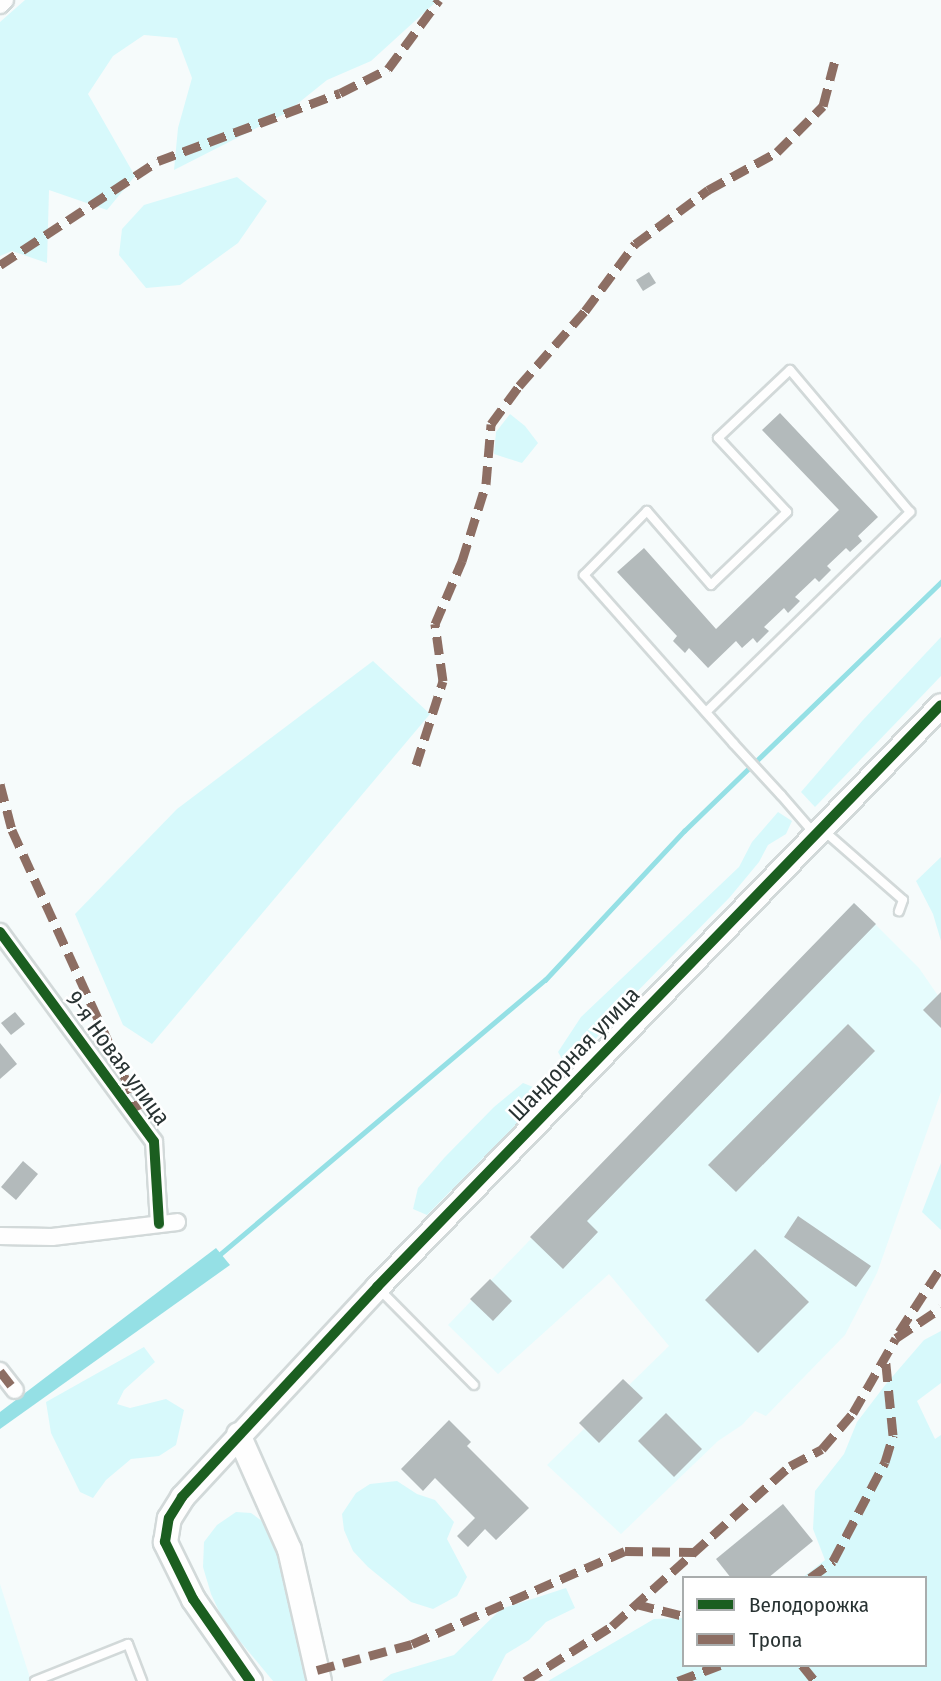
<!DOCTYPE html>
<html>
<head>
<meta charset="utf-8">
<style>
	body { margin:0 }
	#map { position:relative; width:941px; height:1681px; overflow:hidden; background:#f6fbfb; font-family:"Fira Sans Condensed",sans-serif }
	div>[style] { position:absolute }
	.built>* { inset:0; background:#e6fcfd }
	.green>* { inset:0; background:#d7f9fb }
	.water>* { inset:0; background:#95e0e5 }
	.stream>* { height:4.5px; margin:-2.25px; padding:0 2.25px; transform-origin:2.25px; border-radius:2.25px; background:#95e0e5 }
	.building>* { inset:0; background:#b3babb }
	.roads { filter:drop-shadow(2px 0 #d2d9d9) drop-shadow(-2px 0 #d2d9d9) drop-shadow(0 2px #d2d9d9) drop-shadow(0 -2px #d2d9d9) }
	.lane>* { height:8px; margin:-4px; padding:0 4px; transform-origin:4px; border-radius:4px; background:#fefefe }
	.street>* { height:16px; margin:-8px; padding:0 8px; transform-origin:8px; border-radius:8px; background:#fefefe }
	.secondary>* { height:23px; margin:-11.5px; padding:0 11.5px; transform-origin:11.5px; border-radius:11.5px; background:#fefefe }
	.quiet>* { height:9px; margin-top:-4.5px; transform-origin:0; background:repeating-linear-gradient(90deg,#8d6e63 0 18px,transparent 0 27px) }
	.cycleway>* { height:10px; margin:-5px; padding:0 5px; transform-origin:5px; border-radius:5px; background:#1b5e20 }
	span { translate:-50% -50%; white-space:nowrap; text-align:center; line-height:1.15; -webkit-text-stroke:5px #fff; paint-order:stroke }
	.street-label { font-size:23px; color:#283232 }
	.legend { position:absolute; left:682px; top:1576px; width:245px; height:91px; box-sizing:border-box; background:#fff; border:2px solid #a9adad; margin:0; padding:9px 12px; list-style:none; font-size:21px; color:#283232 }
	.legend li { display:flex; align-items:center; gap:14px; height:35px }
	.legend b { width:35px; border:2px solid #a9adad }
</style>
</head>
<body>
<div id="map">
	<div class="built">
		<i style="clip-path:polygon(854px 903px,919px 968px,941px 1000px,941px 1092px,877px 1273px,845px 1335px,766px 1416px,755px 1411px,742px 1425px,718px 1441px,621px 1534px,547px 1465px,669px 1346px,609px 1274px,498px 1374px,448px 1325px)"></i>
		<i style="clip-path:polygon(0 1584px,31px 1681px,0 1681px)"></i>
	</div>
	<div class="green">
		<i style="clip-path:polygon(25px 0,438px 0,371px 61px,327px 80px,286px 113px,174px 170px,178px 128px,192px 78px,177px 38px,144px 35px,113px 56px,88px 94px,135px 176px,107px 210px,49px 190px,47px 263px,12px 251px,0 256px,0 22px)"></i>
		<i style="clip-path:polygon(237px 177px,267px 201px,238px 243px,180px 285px,146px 288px,119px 255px,122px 229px,144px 205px)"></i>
		<i style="clip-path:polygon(510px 414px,525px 426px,538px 443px,522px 463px,494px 454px,496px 432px)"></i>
		<i style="clip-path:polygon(941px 637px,941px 676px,815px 807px,801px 792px,863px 720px)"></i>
		<i style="clip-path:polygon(373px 661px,430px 714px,152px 1044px,123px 1025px,75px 914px,177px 809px)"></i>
		<i style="clip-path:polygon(778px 812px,792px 821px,786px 834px,768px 845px,759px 862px,730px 897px,623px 1006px,569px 1071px,558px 1052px,581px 1017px,739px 867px,752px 842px)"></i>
		<i style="clip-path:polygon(941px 857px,941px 941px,933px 914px,916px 881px)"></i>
		<i style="clip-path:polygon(523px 1083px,538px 1089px,542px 1098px,427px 1215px,413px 1209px,418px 1188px,445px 1157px,494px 1107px)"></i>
		<i style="clip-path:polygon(941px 1163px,941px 1230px,922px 1212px)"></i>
		<i style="clip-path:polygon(941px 1331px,941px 1383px,917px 1401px,935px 1439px,941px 1435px,941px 1681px,548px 1681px,654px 1619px,684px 1618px,684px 1665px,925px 1665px,925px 1578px,802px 1578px,825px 1560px,813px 1529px,815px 1491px,844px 1454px,857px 1422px,886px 1384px,924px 1340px)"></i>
		<i style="clip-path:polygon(144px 1347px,155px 1362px,124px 1390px,117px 1404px,130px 1408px,166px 1399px,184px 1410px,176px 1445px,159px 1456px,131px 1459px,106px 1480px,93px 1498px,80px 1492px,51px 1433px,46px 1402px)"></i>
		<i style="clip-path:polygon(397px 1481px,417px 1494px,435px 1500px,454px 1522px,447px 1539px,467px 1577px,457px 1596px,433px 1609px,411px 1602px,368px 1567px,353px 1551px,344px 1530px,342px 1514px,356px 1493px,370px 1484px)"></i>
		<i style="clip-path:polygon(236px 1512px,251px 1513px,269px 1526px,278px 1550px,307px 1681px,273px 1681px,224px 1622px,211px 1594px,203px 1567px,204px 1542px,217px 1525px)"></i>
		<i style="clip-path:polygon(566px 1588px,575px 1608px,546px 1622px,529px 1640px,506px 1654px,492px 1681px,382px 1681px,391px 1674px,454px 1655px,501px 1609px)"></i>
	</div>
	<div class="water">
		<i style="clip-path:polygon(216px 1248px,230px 1265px,0 1429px,0 1412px)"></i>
	</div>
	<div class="stream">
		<i style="left:218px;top:1256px;width:428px;rotate:-40.2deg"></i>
		<i style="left:545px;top:980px;width:204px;rotate:-47deg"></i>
		<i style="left:684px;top:831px;width:358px;rotate:-44.1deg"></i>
	</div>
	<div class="building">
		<i style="clip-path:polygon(649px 272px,656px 283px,643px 291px,636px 280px)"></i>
		<i style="clip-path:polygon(780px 413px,878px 517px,858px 536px,862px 541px,850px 552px,846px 548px,827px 566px,831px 570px,819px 582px,815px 578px,795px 597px,800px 601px,788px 613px,784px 608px,764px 627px,769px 631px,757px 643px,753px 638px,742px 648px,736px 641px,708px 668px,689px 648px,685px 653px,673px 641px,677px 636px,617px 572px,644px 548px,716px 629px,839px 510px,762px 430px)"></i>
		<i style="clip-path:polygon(854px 903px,876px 924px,587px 1221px,598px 1232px,563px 1269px,530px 1237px)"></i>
		<i style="clip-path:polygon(941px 992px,941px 1028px,923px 1010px)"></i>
		<i style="clip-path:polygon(15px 1012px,25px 1024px,11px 1035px,1px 1023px)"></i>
		<i style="clip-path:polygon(848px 1024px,875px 1051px,736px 1192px,708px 1165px)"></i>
		<i style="clip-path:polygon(0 1043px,17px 1064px,0 1079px)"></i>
		<i style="clip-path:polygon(23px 1161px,38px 1174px,16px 1200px,1px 1187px)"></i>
		<i style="clip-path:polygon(798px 1216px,871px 1266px,856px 1287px,784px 1237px)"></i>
		<i style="clip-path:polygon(755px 1249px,809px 1302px,758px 1353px,705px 1300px)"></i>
		<i style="clip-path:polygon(490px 1279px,512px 1301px,493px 1321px,470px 1299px)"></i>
		<i style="clip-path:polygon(623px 1379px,643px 1398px,599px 1443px,579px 1423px)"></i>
		<i style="clip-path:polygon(666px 1413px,702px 1449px,674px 1477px,638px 1441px)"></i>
		<i style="clip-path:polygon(449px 1420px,471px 1442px,467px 1446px,529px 1508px,496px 1540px,485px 1529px,468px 1547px,457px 1536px,475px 1518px,435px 1478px,423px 1491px,401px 1469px)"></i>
		<i style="clip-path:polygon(783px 1504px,813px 1541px,768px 1578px,731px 1578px,716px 1559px)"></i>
	</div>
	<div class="roads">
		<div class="lane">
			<i style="left:706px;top:712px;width:286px;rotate:-44.4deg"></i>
			<i style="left:910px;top:512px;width:186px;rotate:-130.2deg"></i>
			<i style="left:790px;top:370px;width:99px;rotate:136.6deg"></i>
			<i style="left:718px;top:438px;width:101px;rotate:47deg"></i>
			<i style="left:787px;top:512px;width:105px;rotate:136.2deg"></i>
			<i style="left:711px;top:585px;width:98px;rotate:-130.9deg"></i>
			<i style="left:647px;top:511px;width:90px;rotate:134.5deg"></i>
			<i style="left:584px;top:575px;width:225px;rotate:48.4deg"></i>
			<i style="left:733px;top:743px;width:71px;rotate:47.3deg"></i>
			<i style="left:781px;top:795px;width:49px;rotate:49.1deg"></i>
			<i style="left:823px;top:830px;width:106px;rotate:41.2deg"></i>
			<i style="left:903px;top:900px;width:12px;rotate:110deg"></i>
			<i style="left:379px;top:1289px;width:135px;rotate:45.3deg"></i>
			<i style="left:35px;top:1681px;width:100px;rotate:-21.7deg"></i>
			<i style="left:128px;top:1644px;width:40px;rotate:69deg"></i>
		</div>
		<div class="street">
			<i style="left:0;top:5px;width:7px;rotate:-45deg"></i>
			<i style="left:0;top:932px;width:260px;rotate:53.7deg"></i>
			<i style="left:154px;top:1142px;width:82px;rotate:86.5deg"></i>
			<i style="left:0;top:1236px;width:52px;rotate:1.1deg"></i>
			<i style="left:52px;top:1237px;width:126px;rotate:-6.8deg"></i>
			<i style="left:0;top:1371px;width:24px;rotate:52deg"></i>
		</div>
		<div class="secondary">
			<i style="left:238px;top:1434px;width:126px;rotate:66.1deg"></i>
			<i style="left:289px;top:1549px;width:135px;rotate:77.2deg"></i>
			<i style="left:250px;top:1681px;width:100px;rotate:-124.8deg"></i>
			<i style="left:193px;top:1599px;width:64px;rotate:-116.2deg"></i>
			<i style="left:165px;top:1542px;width:24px;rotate:-81deg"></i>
			<i style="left:169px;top:1518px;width:25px;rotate:-58deg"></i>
			<i style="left:182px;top:1497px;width:287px;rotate:-47.1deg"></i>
			<i style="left:377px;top:1287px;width:810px;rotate:-45.9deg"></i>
		</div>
	</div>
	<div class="quiet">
		<i style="left:0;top:265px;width:189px;rotate:-33.4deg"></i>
		<i style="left:158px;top:161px;width:194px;rotate:-20.5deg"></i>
		<i style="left:340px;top:93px;width:54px;rotate:-26.6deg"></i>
		<i style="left:388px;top:69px;width:86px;rotate:-53.5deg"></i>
		<i style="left:416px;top:765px;width:88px;rotate:-72.2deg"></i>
		<i style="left:443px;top:681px;width:58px;rotate:-98deg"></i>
		<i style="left:435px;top:624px;width:69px;rotate:-66.8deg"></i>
		<i style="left:462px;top:561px;width:81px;rotate:-72.7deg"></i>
		<i style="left:486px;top:484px;width:60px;rotate:-85.2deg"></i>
		<i style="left:491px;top:424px;width:47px;rotate:-53.6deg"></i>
		<i style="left:519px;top:386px;width:100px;rotate:-48.7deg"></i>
		<i style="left:585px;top:311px;width:84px;rotate:-53.3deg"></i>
		<i style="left:635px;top:244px;width:91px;rotate:-36.5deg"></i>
		<i style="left:708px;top:190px;width:79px;rotate:-28.8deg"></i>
		<i style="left:777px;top:152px;width:65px;rotate:-45deg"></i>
		<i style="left:823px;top:106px;width:48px;rotate:-75.4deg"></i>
		<i style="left:0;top:784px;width:48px;rotate:75.4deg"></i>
		<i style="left:12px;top:830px;width:307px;rotate:65.5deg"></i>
		<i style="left:899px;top:1332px;width:77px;rotate:-57.1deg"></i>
		<i style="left:0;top:1371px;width:24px;rotate:52deg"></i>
		<i style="left:810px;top:1578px;width:29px;rotate:-36deg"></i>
		<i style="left:833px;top:1561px;width:112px;rotate:-62.3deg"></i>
		<i style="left:885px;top:1462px;width:28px;rotate:-73deg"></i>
		<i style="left:893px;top:1435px;width:80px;rotate:-95.7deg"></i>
		<i style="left:636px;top:1604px;width:49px;rotate:14deg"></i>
		<i style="left:802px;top:1665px;width:21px;rotate:51deg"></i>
		<i style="left:317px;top:1670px;width:98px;rotate:-15.3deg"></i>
		<i style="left:412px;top:1644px;width:232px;rotate:-23.6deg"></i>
		<i style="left:625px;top:1551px;width:70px;rotate:0.8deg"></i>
		<i style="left:525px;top:1681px;width:103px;rotate:-32.3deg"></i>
		<i style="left:612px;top:1626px;width:239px;rotate:-42deg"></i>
		<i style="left:790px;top:1466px;width:36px;rotate:-28deg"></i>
		<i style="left:822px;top:1449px;width:48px;rotate:-49.3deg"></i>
		<i style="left:853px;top:1413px;width:86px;rotate:-60.2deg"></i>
		<i style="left:896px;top:1338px;width:54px;rotate:-33.7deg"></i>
		<i style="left:678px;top:1681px;width:45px;rotate:-20.9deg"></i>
	</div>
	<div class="cycleway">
		<i style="left:0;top:932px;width:260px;rotate:53.7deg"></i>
		<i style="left:154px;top:1142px;width:82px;rotate:86.5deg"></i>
		<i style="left:250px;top:1681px;width:100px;rotate:-124.8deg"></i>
		<i style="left:193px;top:1599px;width:64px;rotate:-116.2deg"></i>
		<i style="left:165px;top:1542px;width:24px;rotate:-81deg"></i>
		<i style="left:169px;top:1518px;width:25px;rotate:-58deg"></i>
		<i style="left:182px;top:1497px;width:287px;rotate:-47.1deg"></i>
		<i style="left:377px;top:1287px;width:810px;rotate:-45.9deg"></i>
	</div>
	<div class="street-label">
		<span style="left:574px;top:1054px;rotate:-46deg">Шандорная улица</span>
		<span style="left:118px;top:1058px;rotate:54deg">9-я Новая улица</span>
	</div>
	<ul class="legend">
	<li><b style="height:9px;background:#1b5e20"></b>Велодорожка</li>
	<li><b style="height:9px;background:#8d6e63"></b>Тропа</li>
	</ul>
</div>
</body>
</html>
